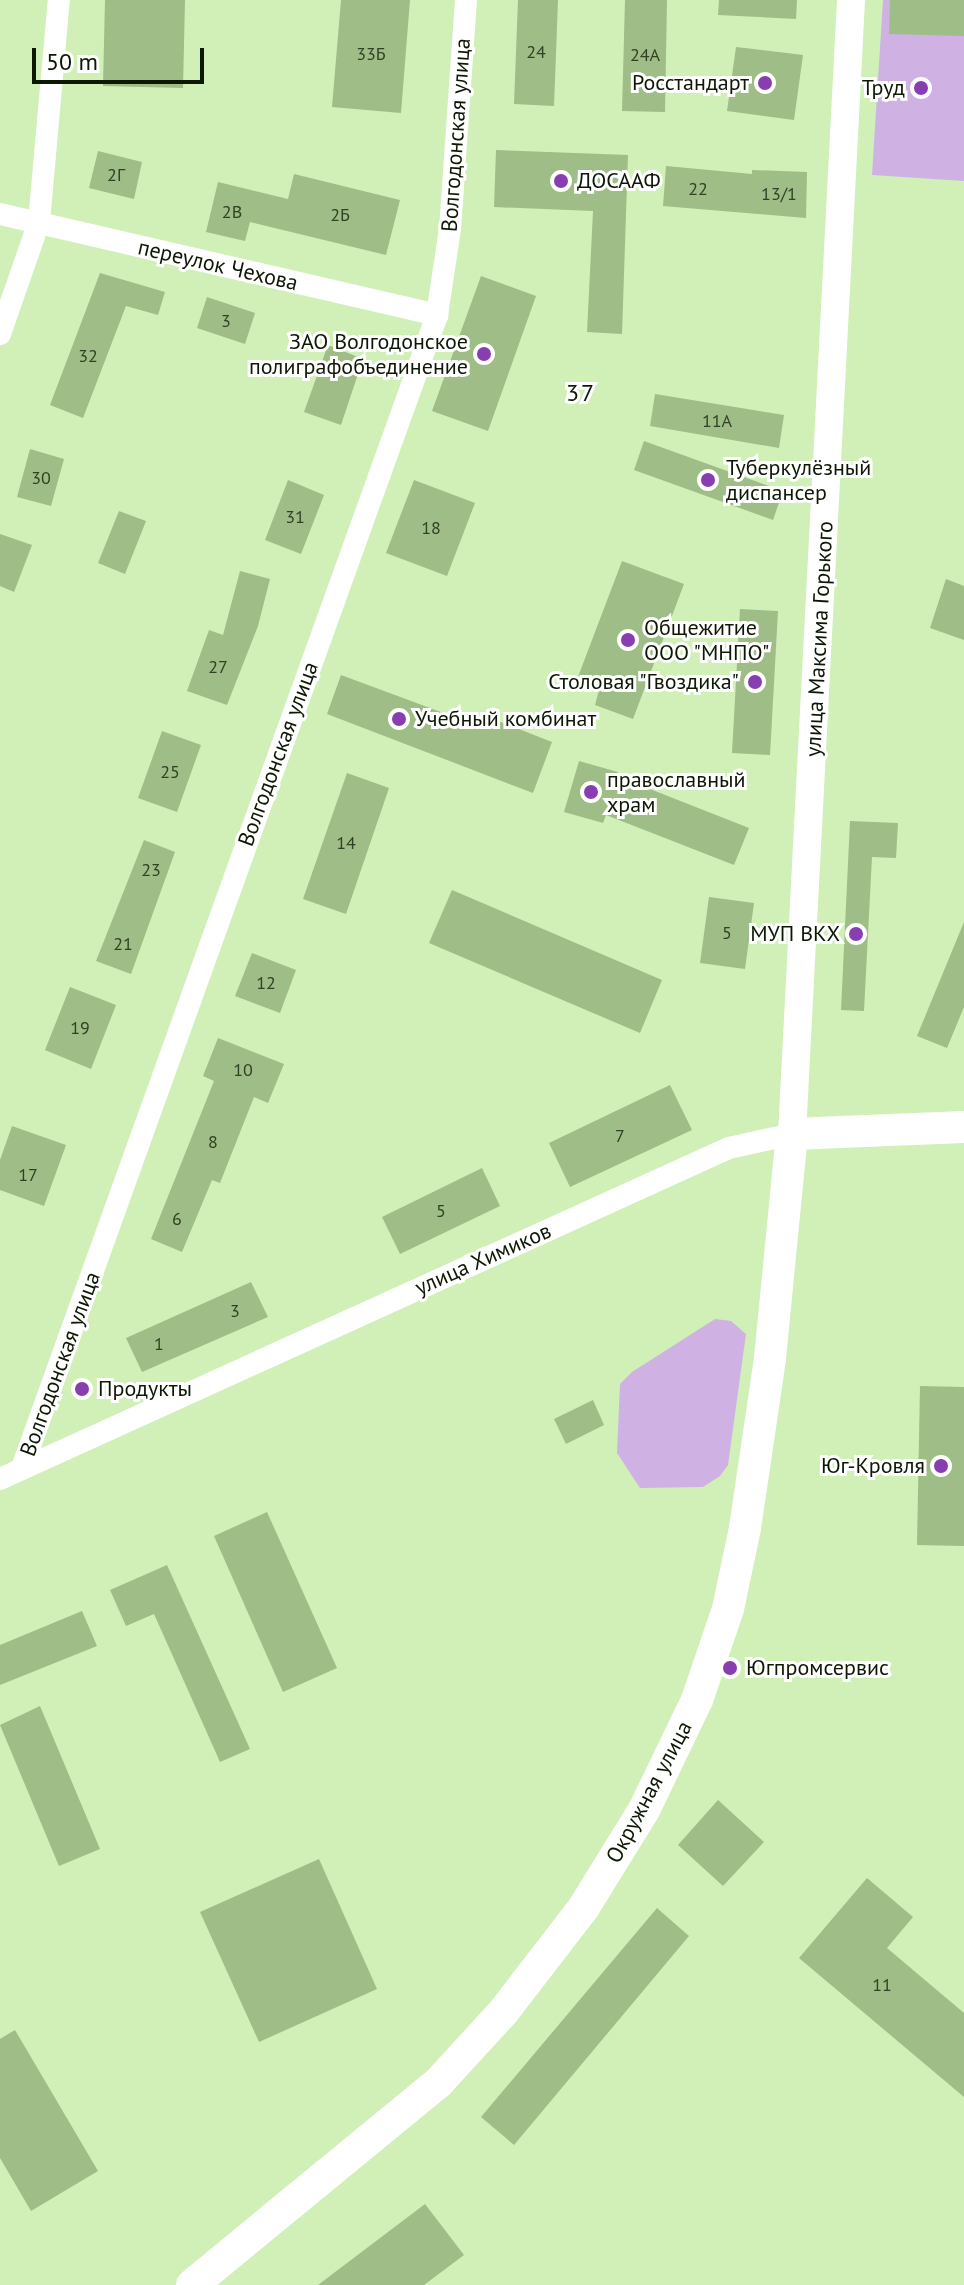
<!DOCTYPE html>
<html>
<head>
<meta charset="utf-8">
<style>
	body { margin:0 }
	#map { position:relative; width:964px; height:2285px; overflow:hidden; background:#d0f0b7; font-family:"PT Sans",sans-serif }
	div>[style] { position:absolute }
	.green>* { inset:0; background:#cfb2e3 }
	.building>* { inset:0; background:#9fbd86 }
	.minor>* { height:22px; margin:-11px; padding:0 11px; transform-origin:11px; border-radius:11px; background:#fff }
	.tertiary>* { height:28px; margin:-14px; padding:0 14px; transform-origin:14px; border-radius:14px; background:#fff }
	.secondary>* { height:32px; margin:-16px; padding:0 16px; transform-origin:16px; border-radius:16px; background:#fff }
	.dots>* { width:22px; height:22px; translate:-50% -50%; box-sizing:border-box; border:4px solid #fff; border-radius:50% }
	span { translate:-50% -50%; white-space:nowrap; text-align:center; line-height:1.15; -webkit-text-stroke:6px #fff; paint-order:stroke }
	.number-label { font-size:18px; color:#324124 }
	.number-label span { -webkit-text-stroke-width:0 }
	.poi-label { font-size:22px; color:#0d1804 }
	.right { translate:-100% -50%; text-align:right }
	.left { translate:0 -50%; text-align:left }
	.street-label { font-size:22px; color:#0d1804 }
	.neighbourhood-label { font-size:24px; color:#0d1804; letter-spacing:2px }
	.scale { position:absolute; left:32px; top:48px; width:172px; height:36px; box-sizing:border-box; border:4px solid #0d1804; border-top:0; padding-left:10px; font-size:24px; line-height:28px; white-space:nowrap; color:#0d1804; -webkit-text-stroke:6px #fff; paint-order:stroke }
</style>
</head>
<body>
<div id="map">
	<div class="green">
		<i style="clip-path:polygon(883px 0,964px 0,964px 181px,872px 175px)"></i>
		<i style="clip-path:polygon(715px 1319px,731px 1321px,746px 1334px,728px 1465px,720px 1476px,703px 1487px,640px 1488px,617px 1453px,620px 1384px,632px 1372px)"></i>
	</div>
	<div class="building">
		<i style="clip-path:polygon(105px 0,185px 0,183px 88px,103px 86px)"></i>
		<i style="clip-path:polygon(341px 0,410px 0,401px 113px,332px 107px)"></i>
		<i style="clip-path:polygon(518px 0,558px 0,554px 106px,514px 104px)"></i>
		<i style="clip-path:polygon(625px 0,667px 0,665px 112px,622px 111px)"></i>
		<i style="clip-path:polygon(719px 0,797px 0,796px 19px,718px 15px)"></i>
		<i style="clip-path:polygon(890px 0,964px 0,964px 36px,889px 34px)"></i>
		<i style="clip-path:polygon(736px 47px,803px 55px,794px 120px,727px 111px)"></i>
		<i style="clip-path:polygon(496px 150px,628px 155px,622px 334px,587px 332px,593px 211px,494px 207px)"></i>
		<i style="clip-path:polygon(98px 151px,142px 162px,134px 199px,89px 188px)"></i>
		<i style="clip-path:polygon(666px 166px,752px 174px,752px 170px,807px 172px,806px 218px,663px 206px)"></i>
		<i style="clip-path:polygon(294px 174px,400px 200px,386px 255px,250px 222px,245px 241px,206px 232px,218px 182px,288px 199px)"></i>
		<i style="clip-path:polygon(100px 273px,165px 292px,158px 315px,126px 306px,83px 418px,50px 405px)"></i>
		<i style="clip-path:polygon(481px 276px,536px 296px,488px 431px,432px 411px)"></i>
		<i style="clip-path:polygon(207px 297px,255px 313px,245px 344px,197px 328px)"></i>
		<i style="clip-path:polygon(328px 345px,363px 359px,341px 425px,304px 412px)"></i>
		<i style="clip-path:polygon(655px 394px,784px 415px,779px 448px,650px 426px)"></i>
		<i style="clip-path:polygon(644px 441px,783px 491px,773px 520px,634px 470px)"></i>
		<i style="clip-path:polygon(30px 449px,64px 459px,51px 506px,17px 497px)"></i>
		<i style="clip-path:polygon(288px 480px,324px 495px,301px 554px,265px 540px)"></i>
		<i style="clip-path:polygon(414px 480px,475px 503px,447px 576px,386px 553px)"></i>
		<i style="clip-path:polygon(119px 511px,146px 521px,125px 574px,98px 563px)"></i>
		<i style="clip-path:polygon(0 534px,32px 545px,14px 592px,0 586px)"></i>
		<i style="clip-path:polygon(622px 561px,684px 584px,633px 719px,595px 705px,599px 690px,576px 682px)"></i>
		<i style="clip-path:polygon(240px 571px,270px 579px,258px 626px,227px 705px,187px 691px,209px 630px,223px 635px)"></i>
		<i style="clip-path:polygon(946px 579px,964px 586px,964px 640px,930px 628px)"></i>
		<i style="clip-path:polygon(740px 609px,778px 611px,770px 755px,732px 753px)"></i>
		<i style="clip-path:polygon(341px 675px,484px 728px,488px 717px,552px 742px,533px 793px,327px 714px)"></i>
		<i style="clip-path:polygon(162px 731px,201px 745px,177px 812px,138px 798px)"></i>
		<i style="clip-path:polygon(579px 761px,618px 772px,617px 776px,749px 828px,734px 865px,606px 815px,603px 823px,564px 812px)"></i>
		<i style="clip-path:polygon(347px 773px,389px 788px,346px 914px,303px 899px)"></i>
		<i style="clip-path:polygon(850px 821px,898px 823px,896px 858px,872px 857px,864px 1011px,841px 1010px)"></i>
		<i style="clip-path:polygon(144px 840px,175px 852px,131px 974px,96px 961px)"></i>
		<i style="clip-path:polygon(452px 890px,662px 980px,640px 1033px,429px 943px)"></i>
		<i style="clip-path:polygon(709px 897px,754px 903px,745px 969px,700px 963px)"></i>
		<i style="clip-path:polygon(964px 922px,964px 1007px,947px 1048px,917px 1036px)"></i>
		<i style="clip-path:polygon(252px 953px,296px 970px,280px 1013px,235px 996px)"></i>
		<i style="clip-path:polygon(70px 987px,116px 1005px,91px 1069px,45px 1050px)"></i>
		<i style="clip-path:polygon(218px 1038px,284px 1064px,268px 1103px,254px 1097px,220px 1183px,212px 1180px,182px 1252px,151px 1239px,214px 1081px,203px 1076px)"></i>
		<i style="clip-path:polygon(670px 1085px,692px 1130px,570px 1187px,549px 1143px)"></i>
		<i style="clip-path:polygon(12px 1126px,66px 1145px,44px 1206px,0 1190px,0 1160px)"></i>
		<i style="clip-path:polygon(482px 1168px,500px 1206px,400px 1254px,382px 1217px)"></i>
		<i style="clip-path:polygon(251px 1282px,268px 1317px,142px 1372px,126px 1338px)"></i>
		<i style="clip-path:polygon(920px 1386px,964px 1387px,964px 1546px,917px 1545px)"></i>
		<i style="clip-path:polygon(593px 1400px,604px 1425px,566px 1444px,554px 1419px)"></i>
		<i style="clip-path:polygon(267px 1512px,337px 1668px,283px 1692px,214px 1536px)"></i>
		<i style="clip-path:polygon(167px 1565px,250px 1749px,220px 1762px,154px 1614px,126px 1626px,110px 1590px)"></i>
		<i style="clip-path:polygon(82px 1611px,97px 1646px,0 1685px,0 1645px)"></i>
		<i style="clip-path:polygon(40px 1706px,100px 1849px,59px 1866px,0 1725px)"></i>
		<i style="clip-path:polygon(718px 1800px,764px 1842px,723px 1886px,678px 1845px)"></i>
		<i style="clip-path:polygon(319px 1859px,377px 1989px,259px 2042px,200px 1912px)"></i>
		<i style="clip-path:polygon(867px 1878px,913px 1917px,887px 1948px,964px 2013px,964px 2097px,799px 1958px)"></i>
		<i style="clip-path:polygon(657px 1908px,689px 1936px,514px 2145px,481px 2117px)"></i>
		<i style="clip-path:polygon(15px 2030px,98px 2171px,31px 2211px,0 2158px,0 2039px)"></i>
		<i style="clip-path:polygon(425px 2204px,464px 2255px,424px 2285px,318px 2285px)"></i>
	</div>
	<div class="minor">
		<i style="left:0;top:214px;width:449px;rotate:13deg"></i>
		<i style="left:0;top:334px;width:119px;rotate:-70.8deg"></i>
		<i style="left:39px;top:222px;width:223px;rotate:-84.9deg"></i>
		<i style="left:22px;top:1468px;width:1225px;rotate:-70.2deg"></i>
		<i style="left:437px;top:315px;width:87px;rotate:-81.4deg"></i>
		<i style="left:450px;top:229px;width:230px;rotate:-86deg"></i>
		<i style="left:0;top:1479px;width:801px;rotate:-24.42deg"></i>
		<i style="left:729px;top:1148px;width:65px;rotate:-12.5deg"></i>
	</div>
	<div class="tertiary">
		<i style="left:792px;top:1134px;width:1136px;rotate:-87.02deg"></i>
	</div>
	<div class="secondary">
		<i style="left:192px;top:2285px;width:320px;rotate:-39.4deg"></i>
		<i style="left:439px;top:2082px;width:96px;rotate:-47.5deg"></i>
		<i style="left:504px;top:2011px;width:131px;rotate:-52.4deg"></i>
		<i style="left:584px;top:1907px;width:114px;rotate:-58.3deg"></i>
		<i style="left:644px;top:1810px;width:122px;rotate:-64.3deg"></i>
		<i style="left:697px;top:1700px;width:96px;rotate:-71.2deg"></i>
		<i style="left:728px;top:1609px;width:83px;rotate:-78.1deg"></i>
		<i style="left:745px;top:1528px;width:172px;rotate:-81.6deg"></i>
		<i style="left:770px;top:1358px;width:225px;rotate:-84.4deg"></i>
		<i style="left:792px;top:1134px;width:172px;rotate:-2.3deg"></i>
	</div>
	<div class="dots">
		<i style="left:765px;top:83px;background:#883eb0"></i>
		<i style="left:921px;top:88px;background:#883eb0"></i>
		<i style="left:561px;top:181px;background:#883eb0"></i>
		<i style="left:484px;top:354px;background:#883eb0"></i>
		<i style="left:708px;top:480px;background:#883eb0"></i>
		<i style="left:628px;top:640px;background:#883eb0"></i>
		<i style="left:755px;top:682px;background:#883eb0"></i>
		<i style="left:399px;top:719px;background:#883eb0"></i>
		<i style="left:591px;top:792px;background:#883eb0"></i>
		<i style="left:856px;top:934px;background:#883eb0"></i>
		<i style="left:82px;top:1389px;background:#883eb0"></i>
		<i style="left:941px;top:1466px;background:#883eb0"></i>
		<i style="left:730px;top:1668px;background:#883eb0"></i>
	</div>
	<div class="number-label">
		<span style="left:536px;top:52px">24</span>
		<span style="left:371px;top:54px">33Б</span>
		<span style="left:645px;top:55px">24А</span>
		<span style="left:116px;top:175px">2Г</span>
		<span style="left:698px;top:189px">22</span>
		<span style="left:779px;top:194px">13/1</span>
		<span style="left:232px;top:212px">2В</span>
		<span style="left:340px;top:215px">2Б</span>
		<span style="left:226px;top:321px">3</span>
		<span style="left:88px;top:356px">32</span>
		<span style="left:717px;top:421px">11А</span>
		<span style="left:41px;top:478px">30</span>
		<span style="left:295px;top:517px">31</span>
		<span style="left:431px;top:528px">18</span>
		<span style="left:218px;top:667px">27</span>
		<span style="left:170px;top:772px">25</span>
		<span style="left:346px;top:843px">14</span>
		<span style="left:151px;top:870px">23</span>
		<span style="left:727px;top:933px">5</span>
		<span style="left:123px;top:944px">21</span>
		<span style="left:266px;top:983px">12</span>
		<span style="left:80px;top:1028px">19</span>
		<span style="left:243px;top:1070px">10</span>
		<span style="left:620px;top:1136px">7</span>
		<span style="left:213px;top:1142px">8</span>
		<span style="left:28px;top:1175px">17</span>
		<span style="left:441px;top:1211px">5</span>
		<span style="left:177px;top:1219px">6</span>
		<span style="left:235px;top:1311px">3</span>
		<span style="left:159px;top:1344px">1</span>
		<span style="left:882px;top:1985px">11</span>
	</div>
	<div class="poi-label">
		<span class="right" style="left:749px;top:83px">Росстандарт</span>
		<span class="right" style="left:905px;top:88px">Труд</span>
		<span class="left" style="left:577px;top:181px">ДОСААФ</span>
		<span class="right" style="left:468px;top:354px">ЗАО Волгодонское<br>полиграфобъединение</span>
		<span class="left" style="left:726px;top:480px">Туберкулёзный<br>диспансер</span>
		<span class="left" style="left:644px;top:640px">Общежитие<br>ООО "МНПО"</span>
		<span class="right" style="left:739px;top:682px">Столовая "Гвоздика"</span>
		<span class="left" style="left:415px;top:719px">Учебный комбинат</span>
		<span class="left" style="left:607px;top:792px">православный<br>храм</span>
		<span class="right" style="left:840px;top:934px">МУП ВКХ</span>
		<span class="left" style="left:98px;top:1389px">Продукты</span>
		<span class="right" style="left:925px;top:1466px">Юг-Кровля</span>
		<span class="left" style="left:746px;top:1668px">Югпромсервис</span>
	</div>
	<div class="street-label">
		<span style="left:456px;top:135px;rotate:-86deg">Волгодонская улица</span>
		<span style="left:218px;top:265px;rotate:13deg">переулок Чехова</span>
		<span style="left:819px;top:639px;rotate:-87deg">улица Максима Горького</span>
		<span style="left:278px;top:754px;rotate:-70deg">Волгодонская улица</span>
		<span style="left:483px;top:1259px;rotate:-24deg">улица Химиков</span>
		<span style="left:60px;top:1364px;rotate:-70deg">Волгодонская улица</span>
		<span style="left:649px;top:1792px;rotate:-62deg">Окружная улица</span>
	</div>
	<div class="neighbourhood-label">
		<span style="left:581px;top:393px">37</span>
	</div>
	<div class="scale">50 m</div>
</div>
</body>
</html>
